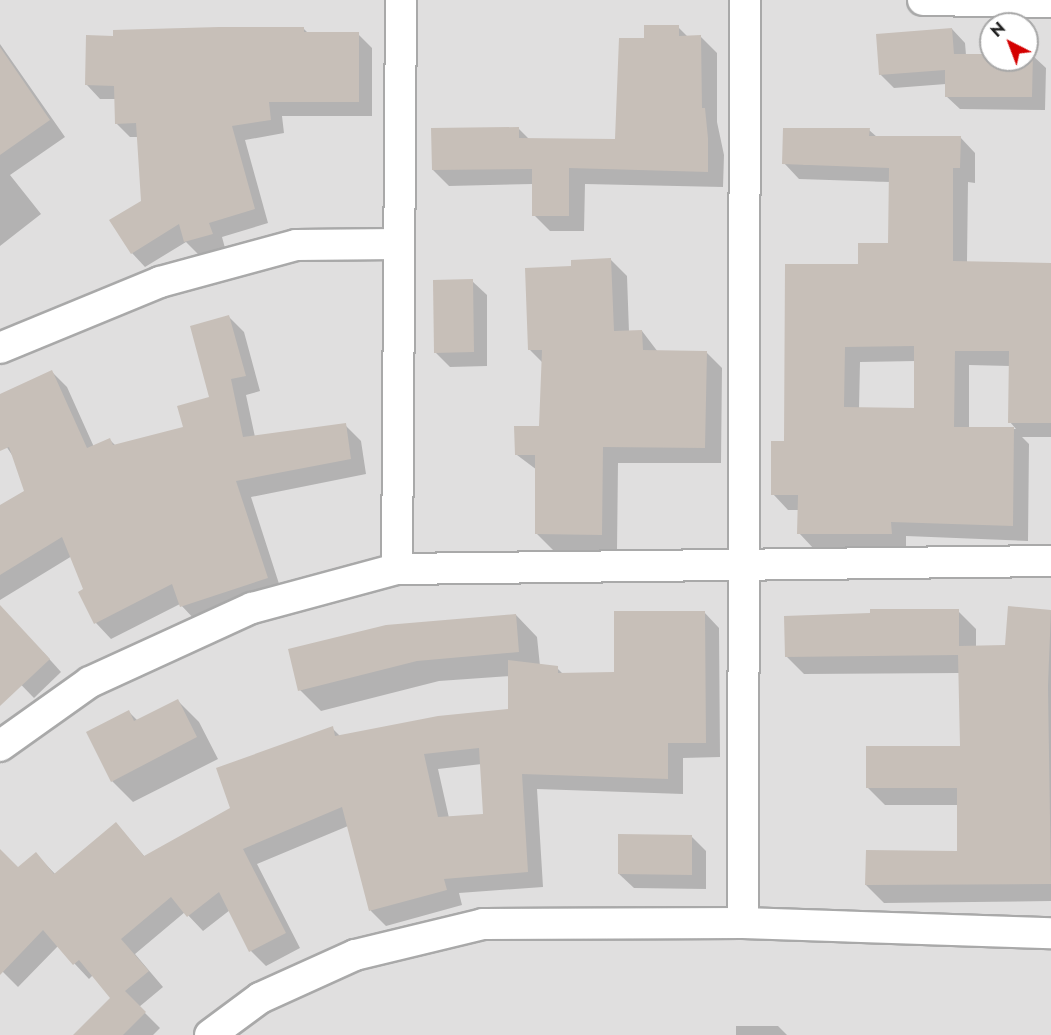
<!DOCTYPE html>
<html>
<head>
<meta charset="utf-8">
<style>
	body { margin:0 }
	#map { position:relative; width:1051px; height:1035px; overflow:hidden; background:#f2efe9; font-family:Jost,sans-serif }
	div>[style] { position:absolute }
	.residential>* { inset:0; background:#e0dfdf }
	.shadow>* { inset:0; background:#0003 }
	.building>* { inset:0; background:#c7bfb8 }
	.roads { filter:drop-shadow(2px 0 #a9a9a9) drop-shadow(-2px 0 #a9a9a9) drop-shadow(0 2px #a9a9a9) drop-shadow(0 -2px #a9a9a9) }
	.street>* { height:30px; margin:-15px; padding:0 15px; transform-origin:15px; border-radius:15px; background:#fff }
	span { translate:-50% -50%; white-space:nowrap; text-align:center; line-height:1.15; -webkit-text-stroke:6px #fff; paint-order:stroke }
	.north { position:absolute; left:979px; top:12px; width:60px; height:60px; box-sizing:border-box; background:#fff; border:2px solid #a7a7a7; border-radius:50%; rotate:318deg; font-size:16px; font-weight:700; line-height:24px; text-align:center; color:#222 }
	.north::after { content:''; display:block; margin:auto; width:21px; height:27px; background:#d40000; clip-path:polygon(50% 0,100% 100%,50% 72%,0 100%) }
</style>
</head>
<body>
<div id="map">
	<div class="residential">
		<i style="clip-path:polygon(evenodd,0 0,1051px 0,1051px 1035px,0 1035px,0 0,991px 24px,1027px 24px,1027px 60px,991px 60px,991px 24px)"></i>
	</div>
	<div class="shadow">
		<i style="clip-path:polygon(678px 27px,688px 37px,701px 37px,717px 53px,717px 122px,724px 155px,723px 187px,585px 184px,584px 231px,550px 231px,534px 215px,533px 184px,449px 186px,433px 170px,518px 128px,530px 140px,617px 140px,645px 40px)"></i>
		<i style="clip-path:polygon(303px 28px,309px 34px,358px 34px,372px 48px,372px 116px,282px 116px,284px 133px,245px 140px,268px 223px,222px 237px,225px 248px,199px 255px,186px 242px,145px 267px,132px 253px,143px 201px,139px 137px,130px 137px,116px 123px,116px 99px,100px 99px,87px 85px,115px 37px)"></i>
		<i style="clip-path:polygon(952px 29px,965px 43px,966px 55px,1027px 60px,1027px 55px,1032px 55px,1046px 68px,1045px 110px,960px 109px,946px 96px,946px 84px,894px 88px,880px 74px)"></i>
		<i style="clip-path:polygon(0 44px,65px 137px,10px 175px,41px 214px,0 246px)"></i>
		<i style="clip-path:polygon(evenodd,869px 130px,877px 137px,960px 137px,975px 153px,975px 183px,968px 182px,967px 262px,1051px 264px,1051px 437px,1022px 437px,1029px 444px,1028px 541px,906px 536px,906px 549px,814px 549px,799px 533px,799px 510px,788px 510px,773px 494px,785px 443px,859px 266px,890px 244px,890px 182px,799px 179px,784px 163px,869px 130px,916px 361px,915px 410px,859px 409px,860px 362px,916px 361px,869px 130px,969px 365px,1010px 366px,1010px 422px,1016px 429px,969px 429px,969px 365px)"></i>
		<i style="clip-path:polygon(611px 260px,627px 276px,629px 332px,642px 331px,658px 352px,706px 352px,722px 368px,721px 463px,618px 463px,617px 550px,553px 550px,537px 534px,537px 470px,517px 455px,540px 427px,543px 363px,530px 350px,573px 268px)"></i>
		<i style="clip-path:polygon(472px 281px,487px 295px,487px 366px,450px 367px,435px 352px)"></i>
		<i style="clip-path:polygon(229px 317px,244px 332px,260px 391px,246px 395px,255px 437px,345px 425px,361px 441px,366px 474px,251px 497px,282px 593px,197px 622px,180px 604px,111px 639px,96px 623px,80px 592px,85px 590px,72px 556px,0 600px,0 507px,26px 492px,14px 458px,0 437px,0 395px,52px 372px,67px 387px,94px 447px,110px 440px,116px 446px,185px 428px,211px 398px)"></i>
		<i style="clip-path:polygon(1010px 608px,1051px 611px,1051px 901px,884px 903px,866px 885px,959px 852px,959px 805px,885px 805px,867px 787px,962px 748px,960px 673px,804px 674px,786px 656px,958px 611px,976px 629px,976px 647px,1006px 646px)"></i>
		<i style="clip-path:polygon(evenodd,704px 612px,719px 628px,720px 757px,683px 758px,683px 794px,537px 789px,543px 887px,459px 893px,462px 905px,386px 926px,371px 911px,348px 826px,257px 864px,300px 948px,266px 966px,251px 951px,230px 910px,203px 931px,185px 912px,135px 954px,163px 987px,139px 1007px,160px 1028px,153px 1035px,75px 1035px,112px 998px,93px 975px,89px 979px,58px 946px,18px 987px,0 969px,0 850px,18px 869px,36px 854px,56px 875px,116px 824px,145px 857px,232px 809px,332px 728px,341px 737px,509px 711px,510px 676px,439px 681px,321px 711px,300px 690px,516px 615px,537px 637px,540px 666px,557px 668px,563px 674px,615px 674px,704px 612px,482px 764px,484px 815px,449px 818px,438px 769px,482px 764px)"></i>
		<i style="clip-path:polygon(43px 652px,61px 672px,34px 698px,2px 665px)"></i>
		<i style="clip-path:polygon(178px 701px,199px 722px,218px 759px,133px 802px,112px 781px,129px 712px,138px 721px)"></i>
		<i style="clip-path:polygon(691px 836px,706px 851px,706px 889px,634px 888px,619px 874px)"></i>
		<i style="clip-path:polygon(736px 1026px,778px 1026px,787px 1035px,736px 1035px)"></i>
	</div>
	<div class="building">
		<i style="clip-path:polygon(644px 25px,679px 25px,679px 36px,701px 35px,702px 108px,705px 108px,708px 138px,708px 172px,569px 168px,569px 216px,532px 216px,532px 169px,432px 170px,431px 128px,519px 127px,519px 138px,615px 139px,619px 38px,644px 38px)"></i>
		<i style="clip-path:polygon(219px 27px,304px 27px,304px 32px,359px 32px,359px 102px,269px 102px,271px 120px,232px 126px,255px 209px,209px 223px,213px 234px,184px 242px,179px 224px,131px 254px,109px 220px,141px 201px,136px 123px,115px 124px,114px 86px,85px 85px,86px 35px,113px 36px,113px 30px)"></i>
		<i style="clip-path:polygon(952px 28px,954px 54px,991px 54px,991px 60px,1027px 60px,1027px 54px,1033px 53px,1032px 97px,945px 97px,945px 70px,879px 75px,876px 34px)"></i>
		<i style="clip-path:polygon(0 47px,50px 120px,0 155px)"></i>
		<i style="clip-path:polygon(evenodd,783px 128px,870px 128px,869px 136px,961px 136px,960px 168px,953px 168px,953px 261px,1051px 263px,1051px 423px,1008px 423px,1009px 351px,955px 351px,954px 427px,1014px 427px,1013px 526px,891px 522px,892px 534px,797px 534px,798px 495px,771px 495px,771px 441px,784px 441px,785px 264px,858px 264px,858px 243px,888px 243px,889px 168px,782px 164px,783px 128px,914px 346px,914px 408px,844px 407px,845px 347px,914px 346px)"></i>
		<i style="clip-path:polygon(611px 258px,614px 331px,642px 330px,643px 350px,707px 351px,705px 448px,603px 447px,602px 535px,535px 534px,535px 455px,515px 455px,514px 426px,539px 426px,542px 350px,528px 350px,525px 268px,571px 266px,571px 260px)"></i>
		<i style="clip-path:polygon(473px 279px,474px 352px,434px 353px,433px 280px)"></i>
		<i style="clip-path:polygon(229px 315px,246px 376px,231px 379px,243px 437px,346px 423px,351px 459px,236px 481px,268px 578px,180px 607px,172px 584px,94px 624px,78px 592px,83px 589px,62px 537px,0 575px,0 505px,24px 491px,9px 447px,0 451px,0 394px,52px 370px,87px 448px,110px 438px,113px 445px,183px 427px,177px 406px,209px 397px,190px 326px)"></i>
		<i style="clip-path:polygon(0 605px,50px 659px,0 706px)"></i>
		<i style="clip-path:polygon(1008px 606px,1051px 610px,1048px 686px,1051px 884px,865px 885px,866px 850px,957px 851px,957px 788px,866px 788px,866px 746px,960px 746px,958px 655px,785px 657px,784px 616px,870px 613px,870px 609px,959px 609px,959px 646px,1005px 645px)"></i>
		<i style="clip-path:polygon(evenodd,614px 611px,705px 611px,706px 743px,668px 743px,668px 779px,522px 774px,528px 872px,444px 879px,447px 890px,369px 911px,342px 807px,243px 849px,286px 933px,249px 952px,219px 892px,187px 917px,171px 897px,121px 939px,149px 971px,125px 991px,146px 1012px,123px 1035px,73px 1035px,110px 998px,79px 960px,73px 965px,43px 930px,0 975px,0 849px,18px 867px,36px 852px,54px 874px,116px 822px,144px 856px,230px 808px,216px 768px,333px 726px,335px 736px,438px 716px,508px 709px,508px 660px,558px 666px,558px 673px,614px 672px,614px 611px,479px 748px,483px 814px,438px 817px,424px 754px,479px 748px)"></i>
		<i style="clip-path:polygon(516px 614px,519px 652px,417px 661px,298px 691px,288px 649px,386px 625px)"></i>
		<i style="clip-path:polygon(178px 699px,197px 737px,111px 782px,86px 732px,129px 710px,134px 721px)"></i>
		<i style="clip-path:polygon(618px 834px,692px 835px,692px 875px,618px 874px)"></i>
	</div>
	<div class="roads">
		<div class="street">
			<i style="left:923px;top:0;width:128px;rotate:0.9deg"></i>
			<i style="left:0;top:348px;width:173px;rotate:-22.4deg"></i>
			<i style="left:160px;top:282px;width:141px;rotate:-15.2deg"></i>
			<i style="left:296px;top:245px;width:102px;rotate:-0.6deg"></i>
			<i style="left:397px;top:569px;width:569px;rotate:-89.6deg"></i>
			<i style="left:0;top:746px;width:110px;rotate:-35.4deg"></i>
			<i style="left:90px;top:682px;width:178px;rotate:-24.6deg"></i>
			<i style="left:252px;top:608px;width:150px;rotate:-15.1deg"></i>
			<i style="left:397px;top:569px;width:654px;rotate:-0.7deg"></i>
			<i style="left:743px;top:923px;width:923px;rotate:-89.88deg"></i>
			<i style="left:210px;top:1035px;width:62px;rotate:-36.5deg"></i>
			<i style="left:260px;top:998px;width:104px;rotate:-24.4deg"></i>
			<i style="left:355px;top:955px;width:132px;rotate:-13.6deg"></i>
			<i style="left:483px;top:924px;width:260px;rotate:-0.2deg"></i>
			<i style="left:743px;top:923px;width:308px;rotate:1.9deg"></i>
		</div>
	</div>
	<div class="north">N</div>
</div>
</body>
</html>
